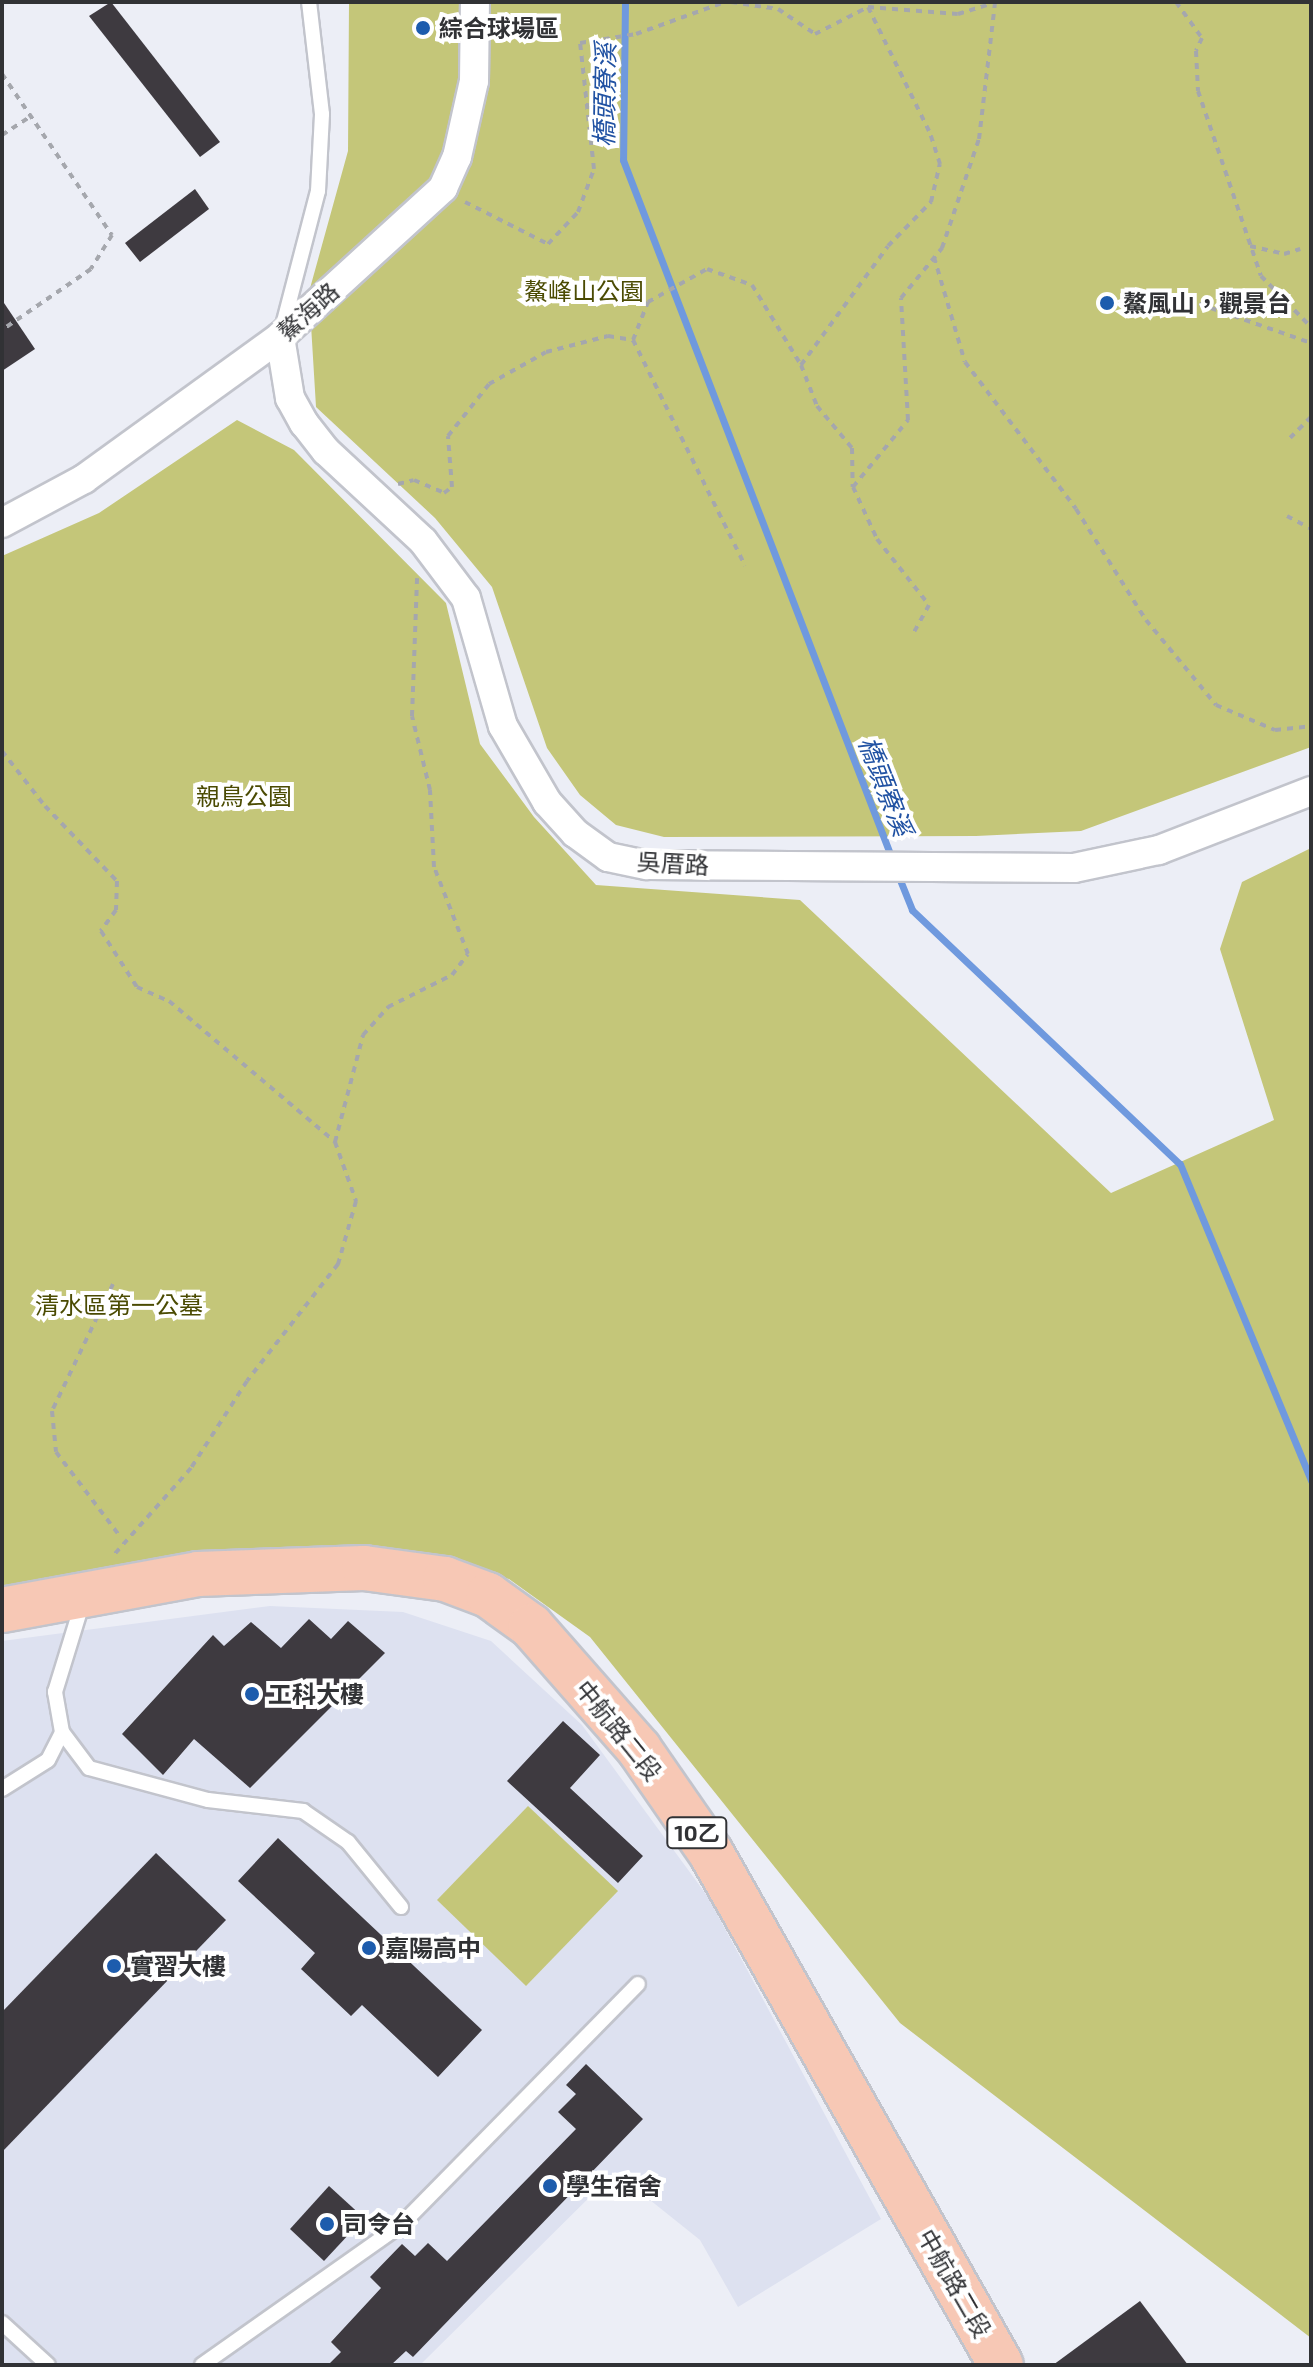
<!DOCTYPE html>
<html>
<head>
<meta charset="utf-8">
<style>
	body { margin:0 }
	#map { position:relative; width:1313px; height:2367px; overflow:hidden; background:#eceef6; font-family:"Exo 2","Noto Sans TC",sans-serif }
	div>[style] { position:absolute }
	.built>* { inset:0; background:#dde1f0 }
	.green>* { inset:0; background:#c4c679 }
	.stream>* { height:7px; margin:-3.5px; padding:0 3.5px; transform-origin:3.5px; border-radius:3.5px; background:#6f99de }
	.building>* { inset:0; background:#3e3a40 }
	.path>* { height:4px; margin-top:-2px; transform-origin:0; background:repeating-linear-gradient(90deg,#a5a7ad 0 6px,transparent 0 12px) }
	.roads { filter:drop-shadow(2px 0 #c2c4cc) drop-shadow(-2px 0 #c2c4cc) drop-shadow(0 2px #c2c4cc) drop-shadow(0 -2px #c2c4cc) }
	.lane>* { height:14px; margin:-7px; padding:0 7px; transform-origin:7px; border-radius:7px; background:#fff }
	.street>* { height:28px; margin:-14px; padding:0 14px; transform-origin:14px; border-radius:14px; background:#fff }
	.primary>* { height:44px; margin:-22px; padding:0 22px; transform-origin:22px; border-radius:22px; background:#f7c8b5 }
	.dots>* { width:22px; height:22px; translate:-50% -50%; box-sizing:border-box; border:4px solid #fff; border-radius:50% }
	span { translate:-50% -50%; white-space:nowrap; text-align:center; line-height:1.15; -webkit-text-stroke:8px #fff; paint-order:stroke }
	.shield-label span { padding:2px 6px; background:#fff; border:2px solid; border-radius:6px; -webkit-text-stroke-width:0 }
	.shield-label { font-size:22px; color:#313235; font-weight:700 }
	.poi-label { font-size:24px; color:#313235; font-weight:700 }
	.left { translate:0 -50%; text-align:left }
	.park-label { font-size:24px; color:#4b4b03 }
	.street-label { font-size:24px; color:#313235 }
	.water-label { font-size:26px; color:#2152a3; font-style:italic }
	.frame { position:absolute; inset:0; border:4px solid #313235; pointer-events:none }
</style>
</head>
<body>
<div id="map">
	<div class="built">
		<i style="clip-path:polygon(270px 1606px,403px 1612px,491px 1641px,582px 1725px,708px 1897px,881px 2219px,738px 2307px,700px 2240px,615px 2172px,420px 2365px,2px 2365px,2px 1641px)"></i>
	</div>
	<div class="green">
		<i style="clip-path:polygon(349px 2px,1311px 2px,1311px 747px,1081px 831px,976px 836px,664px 837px,616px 825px,580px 795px,547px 748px,492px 587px,435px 518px,316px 407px,309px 292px,348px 151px)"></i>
		<i style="clip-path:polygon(237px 420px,294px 450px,446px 603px,480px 744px,534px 817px,596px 885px,800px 900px,1111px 1193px,1274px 1120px,1220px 949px,1242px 882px,1311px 848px,1311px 2338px,900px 2023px,590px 1637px,509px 1579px,419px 1559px,119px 1565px,2px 1593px,2px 556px,99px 513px)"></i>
		<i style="clip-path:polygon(528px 1806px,618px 1891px,526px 1986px,437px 1900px)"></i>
	</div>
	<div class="stream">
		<i style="left:625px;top:2px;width:158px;rotate:90.7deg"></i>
		<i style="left:623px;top:160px;width:749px;rotate:68.95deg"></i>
		<i style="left:898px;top:875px;width:38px;rotate:68deg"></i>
		<i style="left:912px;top:910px;width:369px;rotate:43.5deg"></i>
		<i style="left:1180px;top:1164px;width:343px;rotate:67.5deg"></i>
	</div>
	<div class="building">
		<i style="clip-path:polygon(111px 2px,220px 142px,200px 157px,89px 16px)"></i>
		<i style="clip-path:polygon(195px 189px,209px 209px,140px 262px,125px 243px)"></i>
		<i style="clip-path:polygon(2px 300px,35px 349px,2px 371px)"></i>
		<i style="clip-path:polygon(309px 1619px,331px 1639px,348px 1621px,385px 1653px,250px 1788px,194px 1739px,163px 1775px,122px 1734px,213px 1635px,224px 1646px,251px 1622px,281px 1648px)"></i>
		<i style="clip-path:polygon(563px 1721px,600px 1755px,570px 1788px,643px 1856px,618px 1883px,507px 1781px)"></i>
		<i style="clip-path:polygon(278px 1838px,482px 2030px,438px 2077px,362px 2005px,351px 2016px,301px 1969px,315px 1953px,238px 1881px)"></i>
		<i style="clip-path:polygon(156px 1853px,226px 1920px,2px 2152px,2px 2012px)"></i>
		<i style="clip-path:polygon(586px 2064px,643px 2119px,413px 2357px,406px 2351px,391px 2365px,328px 2365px,341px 2352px,331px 2342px,381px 2288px,370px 2277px,402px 2244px,415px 2256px,428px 2243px,447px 2261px,576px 2129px,558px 2112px,576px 2094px,566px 2085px)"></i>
		<i style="clip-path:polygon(329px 2186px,364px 2218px,324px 2261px,290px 2229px)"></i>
		<i style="clip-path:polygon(1140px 2301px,1188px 2365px,1053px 2365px)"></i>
	</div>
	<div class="path">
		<i style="left:731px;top:2px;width:48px;rotate:8.5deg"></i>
		<i style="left:778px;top:9px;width:45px;rotate:34deg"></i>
		<i style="left:815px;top:34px;width:59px;rotate:-27deg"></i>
		<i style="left:1176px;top:2px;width:44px;rotate:54.2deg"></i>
		<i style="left:1202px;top:38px;width:14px;rotate:115deg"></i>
		<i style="left:1196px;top:51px;width:40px;rotate:87.1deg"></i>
		<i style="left:1198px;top:91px;width:195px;rotate:71.2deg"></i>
		<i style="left:1261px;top:276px;width:71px;rotate:45.6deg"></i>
		<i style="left:2px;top:74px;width:195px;rotate:55.7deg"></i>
		<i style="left:112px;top:235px;width:40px;rotate:122deg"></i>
		<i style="left:91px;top:269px;width:108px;rotate:145.6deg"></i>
		<i style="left:2px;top:135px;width:35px;rotate:-33deg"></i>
		<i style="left:465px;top:202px;width:93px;rotate:26.8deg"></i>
		<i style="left:548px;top:244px;width:44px;rotate:-46.8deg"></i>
		<i style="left:578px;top:212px;width:46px;rotate:-69.6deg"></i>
		<i style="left:594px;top:169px;width:127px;rotate:-96.3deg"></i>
		<i style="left:580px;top:43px;width:57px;rotate:-9.1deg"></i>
		<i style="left:636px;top:34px;width:95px;rotate:-19.8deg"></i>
		<i style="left:1250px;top:246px;width:35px;rotate:13deg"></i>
		<i style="left:1284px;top:254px;width:17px;rotate:-17deg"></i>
		<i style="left:934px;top:257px;width:109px;rotate:73.6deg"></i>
		<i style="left:965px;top:362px;width:184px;rotate:52.9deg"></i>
		<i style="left:1076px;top:509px;width:131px;rotate:57.8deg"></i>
		<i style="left:1146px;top:620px;width:110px;rotate:50.5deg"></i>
		<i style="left:1216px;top:705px;width:64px;rotate:23deg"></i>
		<i style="left:1275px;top:730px;width:36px;rotate:-6deg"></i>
		<i style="left:1132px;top:307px;width:32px;rotate:-22deg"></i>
		<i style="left:1162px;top:295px;width:26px;rotate:11deg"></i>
		<i style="left:1188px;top:300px;width:130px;rotate:19.3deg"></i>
		<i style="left:633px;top:340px;width:41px;rotate:-68.5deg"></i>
		<i style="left:648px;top:302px;width:68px;rotate:-29.2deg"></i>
		<i style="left:707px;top:269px;width:48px;rotate:19.6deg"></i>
		<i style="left:752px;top:285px;width:94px;rotate:58.5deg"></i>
		<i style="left:801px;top:365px;width:147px;rotate:-53.8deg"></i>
		<i style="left:888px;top:246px;width:62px;rotate:-45.7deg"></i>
		<i style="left:931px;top:202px;width:39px;rotate:-77deg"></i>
		<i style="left:940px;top:164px;width:35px;rotate:-108deg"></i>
		<i style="left:929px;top:131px;width:138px;rotate:-116.2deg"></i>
		<i style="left:868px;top:7px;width:90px;rotate:4.4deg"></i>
		<i style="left:958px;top:14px;width:41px;rotate:-17.1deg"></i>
		<i style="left:633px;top:340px;width:252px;rotate:63.6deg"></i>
		<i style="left:801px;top:365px;width:44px;rotate:68.7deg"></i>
		<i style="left:817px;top:406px;width:55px;rotate:50.2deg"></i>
		<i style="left:852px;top:448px;width:39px;rotate:89deg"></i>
		<i style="left:853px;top:487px;width:57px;rotate:65.2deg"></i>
		<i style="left:877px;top:539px;width:84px;rotate:51.8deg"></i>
		<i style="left:929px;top:605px;width:33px;rotate:119deg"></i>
		<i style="left:1290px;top:438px;width:30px;rotate:-45deg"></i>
		<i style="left:398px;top:484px;width:16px;rotate:-14deg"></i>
		<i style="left:414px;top:480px;width:33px;rotate:23deg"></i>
		<i style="left:444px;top:493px;width:10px;rotate:-37deg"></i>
		<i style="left:452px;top:487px;width:51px;rotate:-94.5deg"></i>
		<i style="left:448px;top:436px;width:66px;rotate:-51.7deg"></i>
		<i style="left:489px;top:384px;width:65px;rotate:-29.3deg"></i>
		<i style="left:546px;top:352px;width:64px;rotate:-14.5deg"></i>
		<i style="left:608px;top:336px;width:25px;rotate:9deg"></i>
		<i style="left:853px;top:487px;width:87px;rotate:-50.6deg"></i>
		<i style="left:908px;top:420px;width:122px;rotate:-93.3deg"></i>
		<i style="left:901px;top:298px;width:65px;rotate:-50.6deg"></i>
		<i style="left:942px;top:248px;width:115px;rotate:-71.3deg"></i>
		<i style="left:979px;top:139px;width:137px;rotate:-83.3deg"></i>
		<i style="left:1287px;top:516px;width:27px;rotate:28deg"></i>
		<i style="left:2px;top:751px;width:70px;rotate:52deg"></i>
		<i style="left:45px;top:806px;width:104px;rotate:46.2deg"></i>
		<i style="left:117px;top:881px;width:29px;rotate:92deg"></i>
		<i style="left:116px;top:910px;width:26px;rotate:126deg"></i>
		<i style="left:101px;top:931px;width:67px;rotate:57.3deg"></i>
		<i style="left:137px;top:987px;width:35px;rotate:24deg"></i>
		<i style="left:169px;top:1001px;width:218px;rotate:40.3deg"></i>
		<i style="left:335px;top:1142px;width:63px;rotate:70.4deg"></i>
		<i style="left:356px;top:1201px;width:66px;rotate:105.9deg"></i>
		<i style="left:338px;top:1264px;width:148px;rotate:127.9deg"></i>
		<i style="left:247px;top:1381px;width:103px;rotate:122.8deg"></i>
		<i style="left:191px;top:1468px;width:118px;rotate:131.6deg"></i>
		<i style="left:335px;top:1142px;width:111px;rotate:-75.3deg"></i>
		<i style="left:363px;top:1035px;width:38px;rotate:-48deg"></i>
		<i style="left:388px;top:1007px;width:72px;rotate:-26.6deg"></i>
		<i style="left:452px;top:975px;width:26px;rotate:-53deg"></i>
		<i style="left:468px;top:954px;width:93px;rotate:-111.3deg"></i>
		<i style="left:434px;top:867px;width:77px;rotate:-93deg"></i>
		<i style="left:430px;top:790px;width:76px;rotate:-103.7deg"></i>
		<i style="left:412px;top:716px;width:138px;rotate:-87.9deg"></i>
		<i style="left:113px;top:1284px;width:141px;rotate:115.7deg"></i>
		<i style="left:52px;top:1411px;width:41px;rotate:84.4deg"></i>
		<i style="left:56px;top:1452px;width:104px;rotate:52.8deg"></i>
	</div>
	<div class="roads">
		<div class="lane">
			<i style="left:281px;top:333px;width:147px;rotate:-75.4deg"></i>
			<i style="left:318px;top:191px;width:77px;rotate:-87deg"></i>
			<i style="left:322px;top:114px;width:113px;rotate:-96.6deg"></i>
			<i style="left:62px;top:1732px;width:45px;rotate:53.1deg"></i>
			<i style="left:89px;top:1768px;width:123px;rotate:15.1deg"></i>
			<i style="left:208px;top:1800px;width:96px;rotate:6.6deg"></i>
			<i style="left:303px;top:1811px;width:55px;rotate:34.6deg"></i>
			<i style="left:348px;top:1842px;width:84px;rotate:50.8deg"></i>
			<i style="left:2px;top:1789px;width:54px;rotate:-32.2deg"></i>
			<i style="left:48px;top:1760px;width:31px;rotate:-63deg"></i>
			<i style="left:62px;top:1732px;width:41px;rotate:-99.9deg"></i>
			<i style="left:55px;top:1692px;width:95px;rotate:-72.9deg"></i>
			<i style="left:2px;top:2323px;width:62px;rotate:42.4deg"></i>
			<i style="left:202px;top:2365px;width:246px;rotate:-35.2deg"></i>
			<i style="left:403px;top:2223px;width:335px;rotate:-45.5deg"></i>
		</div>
		<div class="street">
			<i style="left:280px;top:337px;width:62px;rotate:80.7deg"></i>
			<i style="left:290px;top:398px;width:29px;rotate:61deg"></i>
			<i style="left:304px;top:423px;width:36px;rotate:52deg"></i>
			<i style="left:326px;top:451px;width:132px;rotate:42.9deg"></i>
			<i style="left:423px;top:541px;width:71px;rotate:53deg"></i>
			<i style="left:466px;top:598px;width:133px;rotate:73.9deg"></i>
			<i style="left:503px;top:726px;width:88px;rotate:59.9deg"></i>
			<i style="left:547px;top:802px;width:42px;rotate:47.9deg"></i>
			<i style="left:575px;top:833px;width:41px;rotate:36deg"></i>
			<i style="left:608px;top:857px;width:40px;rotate:12deg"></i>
			<i style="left:647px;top:865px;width:427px;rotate:0.4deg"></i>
			<i style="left:1074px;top:868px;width:87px;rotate:-12deg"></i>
			<i style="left:1159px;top:850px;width:163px;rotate:-21.2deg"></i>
			<i style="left:2px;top:523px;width:93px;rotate:-28.2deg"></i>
			<i style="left:84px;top:479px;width:242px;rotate:-35.9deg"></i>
			<i style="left:280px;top:337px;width:221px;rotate:-42.4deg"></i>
			<i style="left:443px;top:188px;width:34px;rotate:-66deg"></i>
			<i style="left:457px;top:157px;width:78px;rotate:-77.4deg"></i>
			<i style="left:474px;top:81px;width:79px;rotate:-89.3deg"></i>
		</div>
		<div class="primary">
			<i style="left:2px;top:1610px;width:199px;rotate:-10.4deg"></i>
			<i style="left:198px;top:1574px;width:166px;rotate:-2.1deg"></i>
			<i style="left:364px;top:1568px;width:82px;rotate:7.7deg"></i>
			<i style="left:445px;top:1579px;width:46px;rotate:20.4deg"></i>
			<i style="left:488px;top:1595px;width:53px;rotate:35.8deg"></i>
			<i style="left:531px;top:1626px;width:164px;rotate:48.7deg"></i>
			<i style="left:639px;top:1749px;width:126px;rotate:55.3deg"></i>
			<i style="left:711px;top:1853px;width:588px;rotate:60.47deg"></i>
		</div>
	</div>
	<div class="dots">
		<i style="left:423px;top:28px;background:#1d5cad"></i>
		<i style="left:1107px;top:303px;background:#1d5cad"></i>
		<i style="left:252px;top:1694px;background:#1d5cad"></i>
		<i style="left:369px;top:1948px;background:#1d5cad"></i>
		<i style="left:114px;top:1966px;background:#1d5cad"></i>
		<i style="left:550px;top:2186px;background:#1d5cad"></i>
		<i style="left:327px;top:2224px;background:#1d5cad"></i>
	</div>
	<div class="shield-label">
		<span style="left:697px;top:1833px">10乙</span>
	</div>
	<div class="poi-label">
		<span class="left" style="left:439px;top:28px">綜合球場區</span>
		<span class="left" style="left:1123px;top:303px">鰲風山，觀景台</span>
		<span class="left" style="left:268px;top:1694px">工科大樓</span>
		<span class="left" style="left:385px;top:1948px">嘉陽高中</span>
		<span class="left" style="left:130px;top:1966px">實習大樓</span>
		<span class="left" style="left:566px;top:2186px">學生宿舍</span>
		<span class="left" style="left:343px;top:2224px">司令台</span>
	</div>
	<div class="park-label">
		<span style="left:584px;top:291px">鰲峰山公園</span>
		<span style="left:244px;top:796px">親鳥公園</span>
		<span style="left:119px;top:1305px">清水區第一公墓</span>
	</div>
	<div class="street-label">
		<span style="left:308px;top:311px;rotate:-42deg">鰲海路</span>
		<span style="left:673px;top:863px;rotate:3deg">吳厝路</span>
		<span style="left:619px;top:1730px;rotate:51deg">中航路二段</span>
		<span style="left:955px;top:2283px;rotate:60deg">中航路二段</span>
	</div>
	<div class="water-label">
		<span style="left:604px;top:95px;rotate:-89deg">橋頭寮溪</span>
		<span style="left:886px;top:786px;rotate:69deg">橋頭寮溪</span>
	</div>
	<div class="frame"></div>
</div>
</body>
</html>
